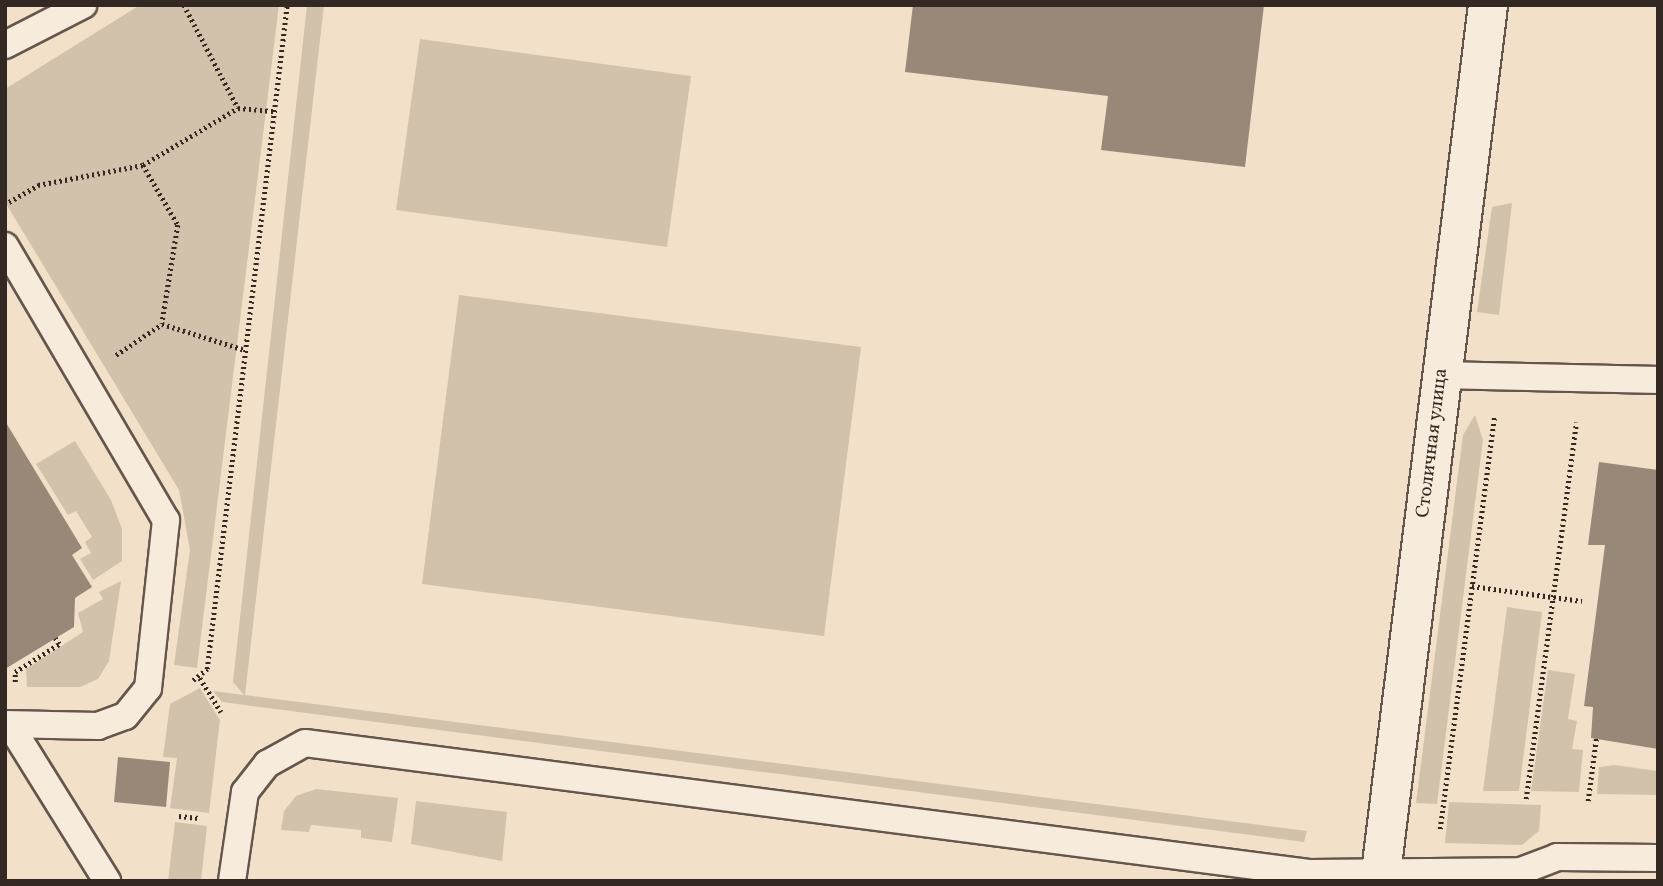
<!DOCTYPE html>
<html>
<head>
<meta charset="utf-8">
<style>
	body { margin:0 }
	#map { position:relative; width:1663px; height:886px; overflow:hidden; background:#f2e1c8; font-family:Vollkorn,serif }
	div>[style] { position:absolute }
	.green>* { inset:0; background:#d2c2ac }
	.building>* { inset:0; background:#978878 }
	.path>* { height:4.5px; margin-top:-2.25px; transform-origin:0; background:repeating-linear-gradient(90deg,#342822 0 2px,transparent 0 5.5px) }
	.roads { filter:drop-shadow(2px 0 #64564c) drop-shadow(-2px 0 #64564c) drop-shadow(0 2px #64564c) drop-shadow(0 -2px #64564c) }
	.lane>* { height:26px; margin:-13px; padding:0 13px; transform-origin:13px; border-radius:13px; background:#f7ecdb }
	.street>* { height:38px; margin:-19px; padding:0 19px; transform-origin:19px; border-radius:19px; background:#f7ecdb }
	span { translate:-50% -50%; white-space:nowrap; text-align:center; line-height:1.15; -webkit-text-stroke:6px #f7ecdb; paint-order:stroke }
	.street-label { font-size:19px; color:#342822 }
	.frame { position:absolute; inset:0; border:7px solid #342822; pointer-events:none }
</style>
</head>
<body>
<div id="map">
	<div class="green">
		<i style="clip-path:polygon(140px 5px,279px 5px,197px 668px,174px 665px,190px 550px,179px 490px,5px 202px,5px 89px)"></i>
		<i style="clip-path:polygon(307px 5px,324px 5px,245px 695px,1307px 831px,1304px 842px,222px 702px,213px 691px,244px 695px,233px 682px)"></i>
		<i style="clip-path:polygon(420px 39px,691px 76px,667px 247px,396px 210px)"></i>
		<i style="clip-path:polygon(1512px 203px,1499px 315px,1477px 312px,1492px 207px)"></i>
		<i style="clip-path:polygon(459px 295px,861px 347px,824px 636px,422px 584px)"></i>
		<i style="clip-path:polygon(1475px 415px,1483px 440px,1437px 804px,1416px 803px,1463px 435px)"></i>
		<i style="clip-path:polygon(75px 441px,111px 500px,122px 529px,122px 561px,93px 580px,80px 559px,91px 553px,85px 542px,92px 537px,76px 511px,68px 515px,36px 464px)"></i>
		<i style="clip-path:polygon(121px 581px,109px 661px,98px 679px,80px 687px,27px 687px,26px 669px,83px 632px,78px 613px,103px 599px,99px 592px)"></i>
		<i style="clip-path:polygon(1507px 607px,1542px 612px,1519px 791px,1483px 791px)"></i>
		<i style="clip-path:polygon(1548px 670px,1575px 674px,1568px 719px,1577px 721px,1572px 749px,1583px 750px,1579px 792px,1531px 791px)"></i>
		<i style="clip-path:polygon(200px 688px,220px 720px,209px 813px,170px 808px,177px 758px,163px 757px,170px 704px)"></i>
		<i style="clip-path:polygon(1614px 765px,1658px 771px,1658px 795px,1597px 794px,1599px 767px)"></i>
		<i style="clip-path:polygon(316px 789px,398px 798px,392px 842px,361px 838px,361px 830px,311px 825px,309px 832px,281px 830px,284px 811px,296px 796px)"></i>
		<i style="clip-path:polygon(416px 801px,507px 812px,502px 861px,411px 844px)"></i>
		<i style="clip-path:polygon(1449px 802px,1541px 805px,1539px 831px,1522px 845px,1445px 843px)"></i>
		<i style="clip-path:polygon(175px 822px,207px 826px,201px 881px,168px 881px)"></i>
	</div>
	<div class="building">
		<i style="clip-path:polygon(913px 5px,1264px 5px,1245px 167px,1101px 150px,1108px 96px,905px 72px)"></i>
		<i style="clip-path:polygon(5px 421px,82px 548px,72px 555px,92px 587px,75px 598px,74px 627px,5px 669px)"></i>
		<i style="clip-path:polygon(1599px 462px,1658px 470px,1658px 749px,1591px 738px,1593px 707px,1584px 706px,1605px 545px,1588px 545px)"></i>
		<i style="clip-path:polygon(118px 757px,170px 762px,166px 807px,114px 802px)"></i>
	</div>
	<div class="path">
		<i style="left:184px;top:5px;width:116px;rotate:62.3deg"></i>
		<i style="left:238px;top:108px;width:37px;rotate:5deg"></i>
		<i style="left:143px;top:165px;width:69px;rotate:59.7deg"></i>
		<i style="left:178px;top:225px;width:100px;rotate:99.2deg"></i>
		<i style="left:9px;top:202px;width:34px;rotate:-30deg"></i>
		<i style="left:38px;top:185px;width:107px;rotate:-10.8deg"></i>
		<i style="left:143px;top:165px;width:111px;rotate:-31deg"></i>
		<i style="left:116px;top:355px;width:55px;rotate:-34deg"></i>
		<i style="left:162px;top:324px;width:87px;rotate:17.4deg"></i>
		<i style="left:1472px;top:586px;width:111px;rotate:7.8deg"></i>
		<i style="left:200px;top:678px;width:40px;rotate:58deg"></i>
		<i style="left:193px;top:680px;width:18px;rotate:-38deg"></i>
		<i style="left:207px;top:669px;width:669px;rotate:-83.13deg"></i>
		<i style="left:15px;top:682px;width:10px;rotate:-90deg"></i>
		<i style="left:15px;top:672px;width:52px;rotate:-32.5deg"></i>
		<i style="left:59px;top:644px;width:7px;rotate:-124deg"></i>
		<i style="left:1526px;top:799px;width:380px;rotate:-82.4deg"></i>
		<i style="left:1588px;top:801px;width:63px;rotate:-82.6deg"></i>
		<i style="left:179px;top:816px;width:20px;rotate:6deg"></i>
		<i style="left:1440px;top:829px;width:416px;rotate:-82.5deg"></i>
	</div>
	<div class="roads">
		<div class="lane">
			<i style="left:5px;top:45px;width:88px;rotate:-27.1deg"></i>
			<i style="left:5px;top:246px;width:318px;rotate:59.6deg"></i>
			<i style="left:166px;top:520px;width:169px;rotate:96.1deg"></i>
			<i style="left:148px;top:688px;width:36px;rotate:129deg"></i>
			<i style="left:125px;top:716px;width:29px;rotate:160deg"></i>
			<i style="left:98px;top:726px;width:93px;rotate:-178.8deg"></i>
			<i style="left:1441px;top:375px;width:217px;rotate:1.3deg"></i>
			<i style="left:10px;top:725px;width:184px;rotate:58.1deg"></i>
			<i style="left:232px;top:881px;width:90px;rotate:-81.7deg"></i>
			<i style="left:245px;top:792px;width:36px;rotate:-52deg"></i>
			<i style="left:267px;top:764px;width:43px;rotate:-28.9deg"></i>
			<i style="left:305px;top:743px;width:1012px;rotate:7.38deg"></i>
			<i style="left:1309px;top:873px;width:212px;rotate:-0.5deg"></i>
			<i style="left:1521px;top:871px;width:39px;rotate:-21deg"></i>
			<i style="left:1557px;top:857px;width:101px;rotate:0.6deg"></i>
		</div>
		<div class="street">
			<i style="left:1380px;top:881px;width:883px;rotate:-82.97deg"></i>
		</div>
	</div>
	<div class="street-label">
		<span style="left:1433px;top:443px;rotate:-83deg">Столичная улица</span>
	</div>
	<div class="frame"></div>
</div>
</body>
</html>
